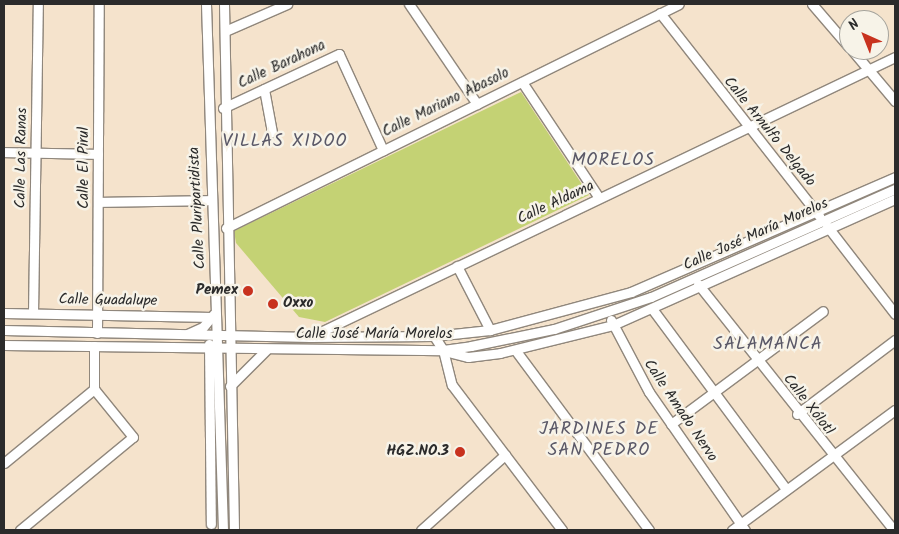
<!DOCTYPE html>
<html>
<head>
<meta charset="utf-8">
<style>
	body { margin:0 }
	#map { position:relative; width:899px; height:534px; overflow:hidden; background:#f5e3cc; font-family:Kalam,sans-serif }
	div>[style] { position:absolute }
	.green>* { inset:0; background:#c4d274 }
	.roads { filter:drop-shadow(1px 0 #90877c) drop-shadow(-1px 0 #90877c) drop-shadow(0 1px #90877c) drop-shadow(0 -1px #90877c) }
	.minor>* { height:9px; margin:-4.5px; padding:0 4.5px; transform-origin:4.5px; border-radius:4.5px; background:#fff }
	.dots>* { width:14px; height:14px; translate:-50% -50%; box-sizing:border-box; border:2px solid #f7f3e8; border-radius:50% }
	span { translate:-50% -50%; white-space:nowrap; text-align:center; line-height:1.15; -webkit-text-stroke:5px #f7f3e8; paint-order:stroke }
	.street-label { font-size:15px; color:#2b2b2b }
	.poi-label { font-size:15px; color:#2b2b2b; font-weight:700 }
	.right { translate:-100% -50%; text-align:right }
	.left { translate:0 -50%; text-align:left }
	.quarter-label { font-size:18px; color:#5a5867; letter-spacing:1px }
	.frame { position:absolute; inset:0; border:5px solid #2b2b2b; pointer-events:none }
	.north { position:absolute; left:839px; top:10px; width:50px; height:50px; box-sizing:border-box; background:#f7f3e8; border:1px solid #a5a39c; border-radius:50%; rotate:316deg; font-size:14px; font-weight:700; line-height:20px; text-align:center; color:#2b2b2b }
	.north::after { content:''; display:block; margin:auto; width:18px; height:22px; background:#c8321e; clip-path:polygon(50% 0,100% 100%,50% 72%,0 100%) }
</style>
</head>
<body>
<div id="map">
	<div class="green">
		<i style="clip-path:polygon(521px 92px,589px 195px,325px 322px,299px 317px,236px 243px,234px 231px)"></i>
	</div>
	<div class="roads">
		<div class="minor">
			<i style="left:206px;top:4px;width:526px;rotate:88.15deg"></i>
			<i style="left:224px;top:4px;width:526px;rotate:88.91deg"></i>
			<i style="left:409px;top:4px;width:121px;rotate:55.8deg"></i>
			<i style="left:812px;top:4px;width:57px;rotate:49.3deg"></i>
			<i style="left:660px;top:13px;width:258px;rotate:51.9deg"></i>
			<i style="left:225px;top:31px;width:68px;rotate:-23.5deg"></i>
			<i style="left:852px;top:50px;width:67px;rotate:49.9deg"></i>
			<i style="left:522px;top:82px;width:139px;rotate:56.4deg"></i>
			<i style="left:264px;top:89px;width:44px;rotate:79.5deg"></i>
			<i style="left:223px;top:108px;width:128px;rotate:-25deg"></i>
			<i style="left:339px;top:54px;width:106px;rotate:65.4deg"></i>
			<i style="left:4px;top:152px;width:94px;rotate:1.2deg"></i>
			<i style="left:98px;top:202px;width:114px;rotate:-1deg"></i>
			<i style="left:827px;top:226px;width:111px;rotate:52.3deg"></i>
			<i style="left:226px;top:228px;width:505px;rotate:-26.31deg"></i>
			<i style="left:457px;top:266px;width:72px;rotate:62.7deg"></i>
			<i style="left:698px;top:284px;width:315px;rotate:51.5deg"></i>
			<i style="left:653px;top:310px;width:223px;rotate:53.4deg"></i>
			<i style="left:4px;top:313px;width:208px;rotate:1.1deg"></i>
			<i style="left:33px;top:313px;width:309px;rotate:-89.1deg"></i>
			<i style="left:611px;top:320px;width:81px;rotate:62.2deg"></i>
			<i style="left:649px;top:392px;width:168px;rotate:55.2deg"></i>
			<i style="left:4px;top:330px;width:306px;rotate:1.3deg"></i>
			<i style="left:310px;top:337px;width:124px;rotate:-0.5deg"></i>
			<i style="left:434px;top:336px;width:56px;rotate:-6.1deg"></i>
			<i style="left:490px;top:330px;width:146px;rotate:-15.1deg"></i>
			<i style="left:631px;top:292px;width:288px;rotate:-23.5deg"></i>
			<i style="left:97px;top:333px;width:329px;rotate:-89.7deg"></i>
			<i style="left:187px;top:334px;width:17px;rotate:-24deg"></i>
			<i style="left:203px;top:327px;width:17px;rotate:-50deg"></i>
			<i style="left:314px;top:335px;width:644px;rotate:-25.57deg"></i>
			<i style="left:434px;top:336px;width:17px;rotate:57deg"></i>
			<i style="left:443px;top:350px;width:36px;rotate:76deg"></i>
			<i style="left:452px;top:385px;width:182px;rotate:52.8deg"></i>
			<i style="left:209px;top:344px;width:180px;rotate:89.4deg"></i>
			<i style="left:4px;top:345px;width:439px;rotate:0.7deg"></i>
			<i style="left:443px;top:350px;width:28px;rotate:-8deg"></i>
			<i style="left:471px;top:346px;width:85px;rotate:-11.6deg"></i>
			<i style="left:554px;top:329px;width:102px;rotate:-18.3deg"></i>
			<i style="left:651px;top:297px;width:267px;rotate:-23.9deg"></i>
			<i style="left:94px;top:346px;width:43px;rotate:90deg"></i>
			<i style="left:444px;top:351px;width:25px;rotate:14deg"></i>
			<i style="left:468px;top:357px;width:32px;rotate:-7deg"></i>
			<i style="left:500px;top:353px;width:116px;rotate:-13.9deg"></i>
			<i style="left:613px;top:325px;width:309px;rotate:-24.1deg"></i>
			<i style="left:516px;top:351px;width:223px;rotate:53.4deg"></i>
			<i style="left:230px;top:386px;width:52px;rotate:-45deg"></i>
			<i style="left:797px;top:414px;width:123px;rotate:-37.1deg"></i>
			<i style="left:671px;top:424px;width:189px;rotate:-36.6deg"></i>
			<i style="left:4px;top:463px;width:117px;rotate:-39.4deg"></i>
			<i style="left:20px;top:530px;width:146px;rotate:-39.5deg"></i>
			<i style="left:133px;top:437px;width:62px;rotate:-129.1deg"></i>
			<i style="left:421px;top:530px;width:113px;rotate:-41.8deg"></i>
			<i style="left:732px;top:530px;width:202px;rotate:-36.4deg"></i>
		</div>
	</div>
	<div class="dots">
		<i style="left:248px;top:291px;background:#c8321e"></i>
		<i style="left:273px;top:304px;background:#c8321e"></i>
		<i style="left:460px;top:452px;background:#c8321e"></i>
	</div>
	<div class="street-label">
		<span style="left:282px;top:65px;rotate:-25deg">Calle Barahona</span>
		<span style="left:446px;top:103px;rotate:-26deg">Calle Mariano Abasolo</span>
		<span style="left:769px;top:132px;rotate:51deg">Calle Arnulfo Delgado</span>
		<span style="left:22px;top:158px;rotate:-89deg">Calle Las Ranas</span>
		<span style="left:85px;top:168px;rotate:-90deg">Calle El Pirul</span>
		<span style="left:556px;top:203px;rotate:-25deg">Calle Aldama</span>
		<span style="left:198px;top:208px;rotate:-93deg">Calle Pluripartidista</span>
		<span style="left:756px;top:235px;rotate:-24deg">Calle José María Morelos</span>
		<span style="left:108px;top:301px;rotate:1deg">Calle Guadalupe</span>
		<span style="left:374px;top:335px">Calle José María Morelos</span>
		<span style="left:808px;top:405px;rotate:52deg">Calle Xólotl</span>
		<span style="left:680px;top:411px;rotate:56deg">Calle Amado Nervo</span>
	</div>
	<div class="poi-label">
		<span class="right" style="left:238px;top:291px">Pemex</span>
		<span class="left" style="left:283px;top:304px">Oxxo</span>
		<span class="right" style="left:449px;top:452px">HGZ.NO.3</span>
	</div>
	<div class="quarter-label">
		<span style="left:285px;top:142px">VILLAS XIDOO</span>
		<span style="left:613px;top:161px">MORELOS</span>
		<span style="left:768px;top:345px">SALAMANCA</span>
		<span style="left:599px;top:441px">JARDINES DE<br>SAN PEDRO</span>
	</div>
	<div class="frame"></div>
	<div class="north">N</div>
</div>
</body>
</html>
